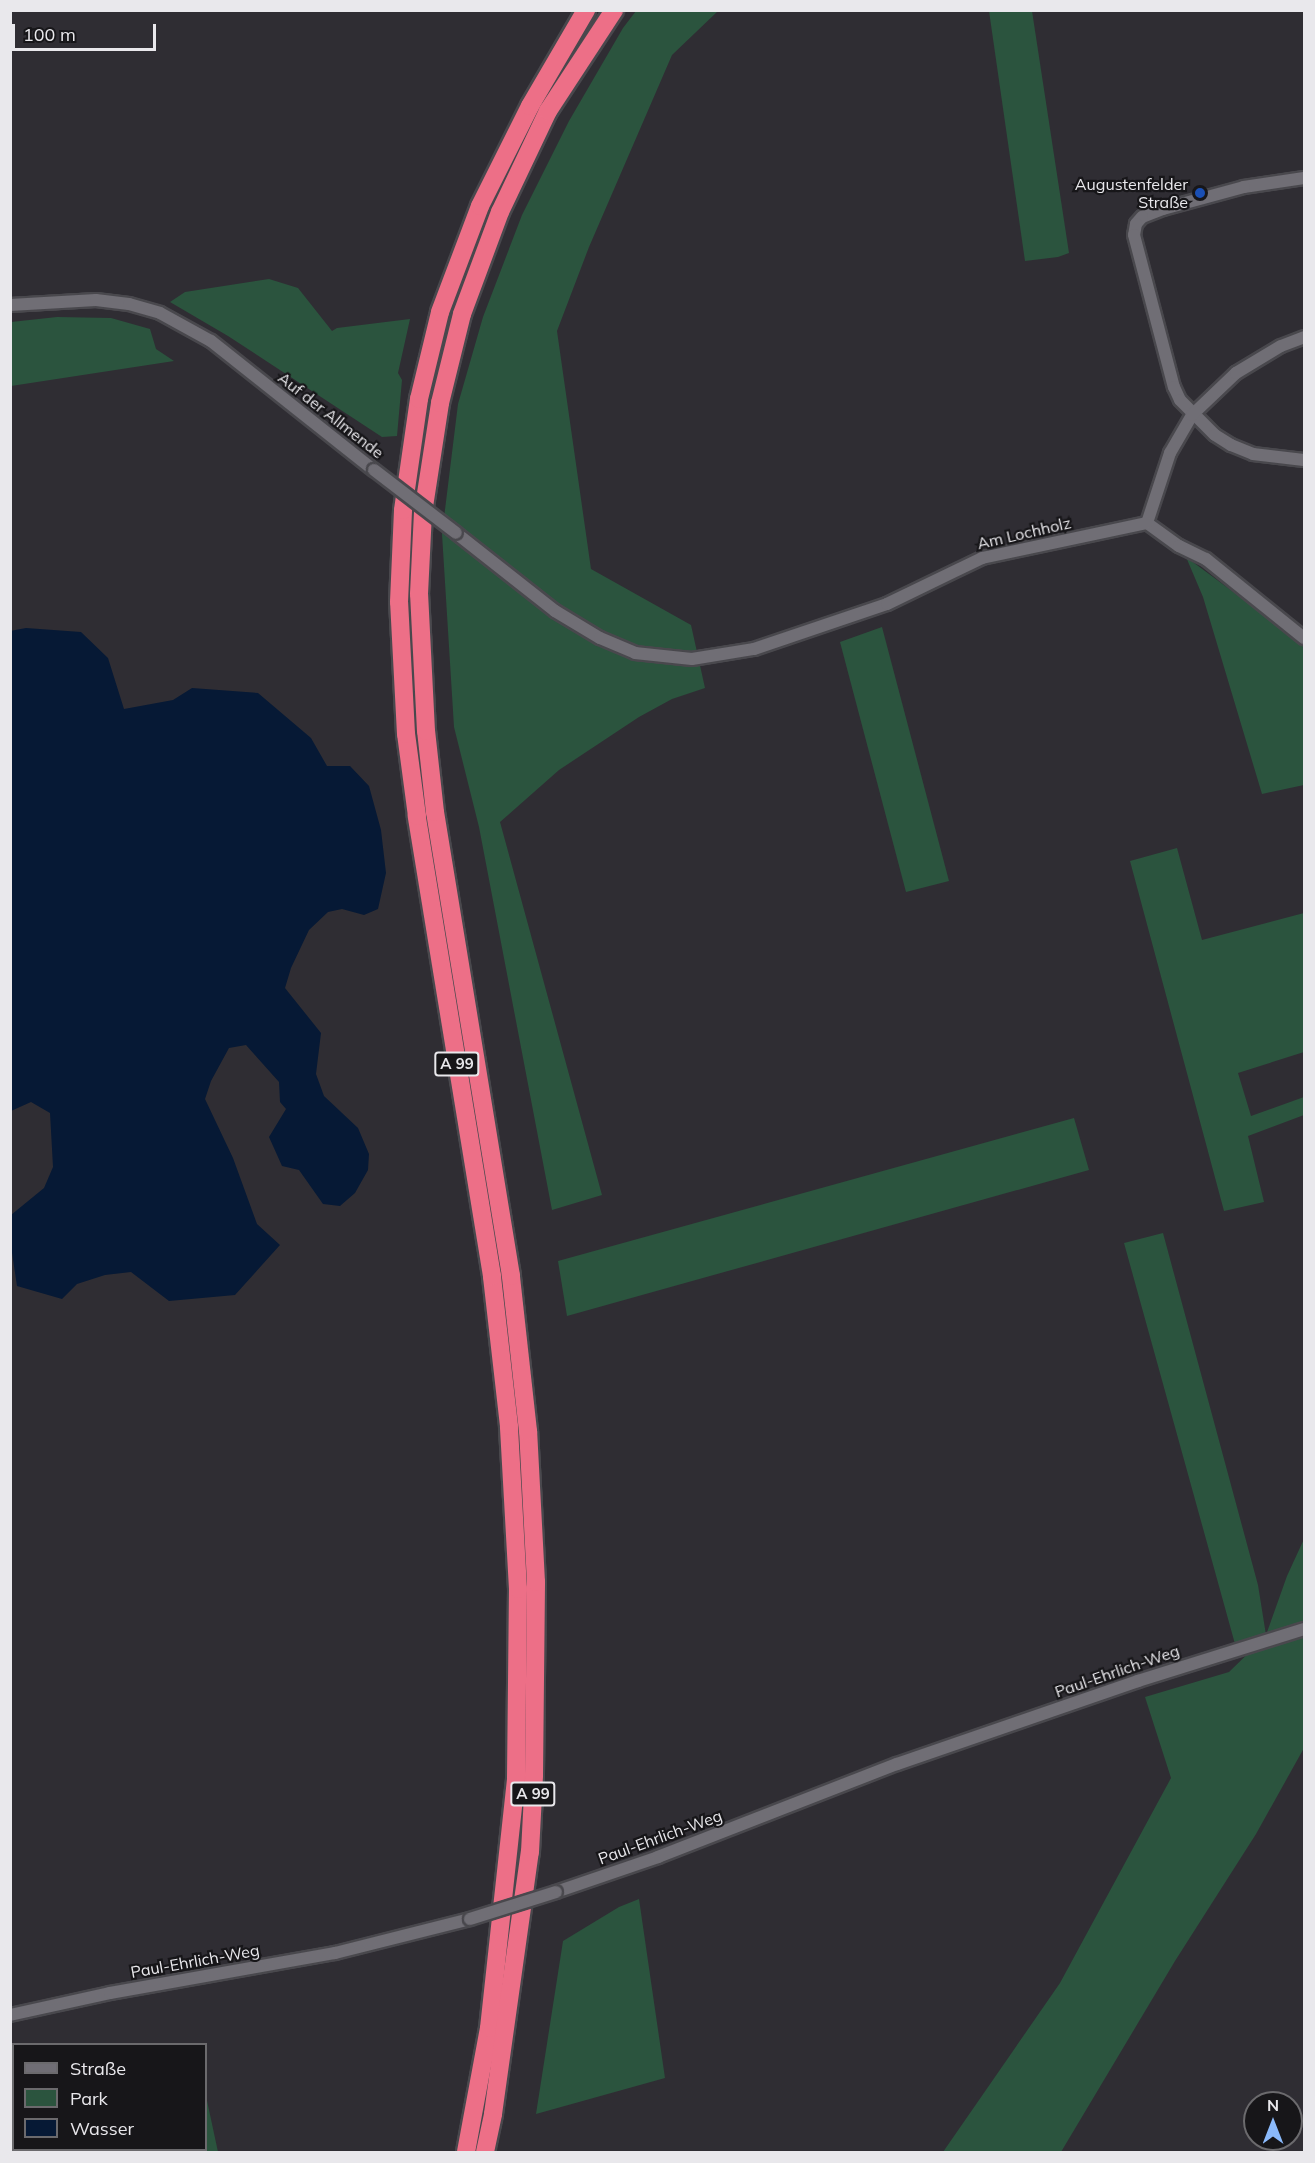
<!DOCTYPE html>
<html>
<head>
<meta charset="utf-8">
<style>
	body { margin:0 }
	#map { position:relative; width:1315px; height:2163px; overflow:hidden; background:#2f2d33; font-family:Mulish,sans-serif }
	div>[style] { position:absolute }
	.built>* { inset:0; background:#3c3842 }
	.green>* { inset:0; background:#2b543e }
	.water>* { inset:0; background:#061935 }
	.roads { filter:drop-shadow(2px 0 #49484d) drop-shadow(-2px 0 #49484d) drop-shadow(0 2px #49484d) drop-shadow(0 -2px #49484d) }
	.minor>* { height:12px; margin:-6px; padding:0 6px; transform-origin:6px; border-radius:6px; background:#706e75 }
	.motorway>* { height:18px; margin:-9px; padding:0 9px; transform-origin:9px; border-radius:9px; background:#ed6f87 }
	.bridges { filter:drop-shadow(2px 0 #49484d) drop-shadow(-2px 0 #49484d) drop-shadow(0 2px #49484d) drop-shadow(0 -2px #49484d) }
	.minor-bridge>* { height:12px; margin:-6px; padding:0 6px; transform-origin:6px; border-radius:6px; background:#706e75 }
	.dots>* { width:16px; height:16px; translate:-50% -50%; box-sizing:border-box; border:3px solid #171619; border-radius:50% }
	span { translate:-50% -50%; white-space:nowrap; text-align:center; line-height:1.15; -webkit-text-stroke:4.5px #171619; paint-order:stroke }
	.shield-label span { padding:2px 4px; background:#171619; border:2px solid; border-radius:4px; -webkit-text-stroke-width:0 }
	.shield-label { font-size:15px; color:#e9e8ec; font-weight:700 }
	.poi-label { font-size:16px; color:#e9e8ec }
	.right { translate:-100% -50%; text-align:right }
	.street-label { font-size:16px; color:#e9e8ec }
	.frame { position:absolute; inset:0; border:12px solid #e9e8ec; pointer-events:none }
	.legend { position:absolute; left:12px; top:2043px; width:195px; height:108px; box-sizing:border-box; background:#171619; border:2px solid #6b6a6d; margin:0; padding:8px 10px; list-style:none; font-size:18px; color:#e9e8ec }
	.legend li { display:flex; align-items:center; gap:12px; height:30px }
	.legend b { width:30px; border:2px solid #6b6a6d }
	.north { position:absolute; left:1243px; top:2091px; width:60px; height:60px; box-sizing:border-box; background:#171619; border:2px solid #6b6a6d; border-radius:50%; rotate:0deg; font-size:16px; font-weight:700; line-height:24px; text-align:center; color:#e9e8ec }
	.north::after { content:''; display:block; margin:auto; width:21px; height:27px; background:#8bbafc; clip-path:polygon(50% 0,100% 100%,50% 72%,0 100%) }
	.scale { position:absolute; left:12px; top:24px; width:144px; height:27px; box-sizing:border-box; border:3px solid #e9e8ec; border-top:0; padding-left:8px; font-size:18px; line-height:21px; white-space:nowrap; color:#e9e8ec; -webkit-text-stroke:4px #171619; paint-order:stroke }
</style>
</head>
<body>
<div id="map">
	<div class="built">
		<i style="clip-path:polygon(120px 2150px,204px 2150px,205px 2152px,109px 2152px)"></i>
	</div>
	<div class="green">
		<i style="clip-path:polygon(636px 11px,718px 11px,672px 55px,589px 247px,557px 331px,591px 569px,691px 625px,705px 688px,672px 699px,639px 717px,559px 770px,500px 822px,602px 1195px,552px 1210px,479px 827px,454px 727px,442px 534px,458px 404px,483px 317px,522px 215px,569px 121px,623px 28px)"></i>
		<i style="clip-path:polygon(989px 11px,1032px 11px,1069px 253px,1058px 257px,1025px 261px)"></i>
		<i style="clip-path:polygon(269px 279px,298px 288px,332px 331px,337px 328px,410px 319px,398px 373px,402px 380px,397px 436px,382px 437px,228px 336px,170px 302px,185px 292px)"></i>
		<i style="clip-path:polygon(57px 317px,111px 318px,150px 329px,156px 349px,174px 361px,11px 386px,11px 322px)"></i>
		<i style="clip-path:polygon(1186px 557px,1304px 644px,1304px 785px,1262px 794px,1203px 597px)"></i>
		<i style="clip-path:polygon(882px 627px,949px 881px,906px 892px,840px 642px)"></i>
		<i style="clip-path:polygon(1177px 848px,1202px 940px,1304px 913px,1304px 1052px,1238px 1073px,1251px 1116px,1304px 1097px,1304px 1115px,1248px 1136px,1264px 1202px,1224px 1211px,1130px 861px)"></i>
		<i style="clip-path:polygon(1074px 1118px,1089px 1170px,567px 1316px,558px 1261px)"></i>
		<i style="clip-path:polygon(1163px 1233px,1258px 1585px,1266px 1635px,1287px 1576px,1304px 1539px,1304px 1748px,1256px 1834px,1175px 1961px,1061px 2152px,943px 2152px,1060px 1983px,1171px 1778px,1145px 1697px,1229px 1672px,1265px 1637px,1235px 1644px,1124px 1243px)"></i>
		<i style="clip-path:polygon(639px 1899px,665px 2078px,536px 2114px,563px 1941px,619px 1907px)"></i>
		<i style="clip-path:polygon(206px 2096px,218px 2152px,205px 2152px,204px 2150px)"></i>
		<i style="clip-path:polygon(13px 2146px,14px 2150px,119px 2150px,109px 2152px,11px 2152px)"></i>
	</div>
	<div class="water">
		<i style="clip-path:polygon(26px 628px,81px 632px,108px 658px,124px 709px,173px 700px,192px 688px,258px 693px,311px 738px,327px 766px,350px 766px,369px 786px,381px 830px,386px 873px,378px 909px,364px 915px,342px 909px,328px 912px,309px 930px,291px 968px,285px 988px,321px 1033px,316px 1074px,324px 1096px,358px 1128px,369px 1154px,368px 1170px,355px 1193px,340px 1206px,323px 1204px,299px 1170px,282px 1166px,269px 1137px,286px 1109px,280px 1102px,279px 1082px,246px 1045px,229px 1048px,211px 1081px,205px 1099px,233px 1158px,257px 1224px,280px 1245px,235px 1295px,169px 1301px,131px 1272px,105px 1275px,77px 1284px,62px 1299px,17px 1286px,11px 1246px,11px 1215px,44px 1188px,53px 1167px,50px 1113px,31px 1102px,11px 1111px,10px 631px)"></i>
	</div>
	<div class="roads">
		<div class="minor">
			<i style="left:1304px;top:178px;width:61px;rotate:171.5deg"></i>
			<i style="left:1244px;top:187px;width:84px;rotate:164.8deg"></i>
			<i style="left:1163px;top:209px;width:22px;rotate:159deg"></i>
			<i style="left:1142px;top:217px;width:9px;rotate:131deg"></i>
			<i style="left:1136px;top:224px;width:11px;rotate:100deg"></i>
			<i style="left:1134px;top:235px;width:157px;rotate:75.3deg"></i>
			<i style="left:1174px;top:387px;width:14px;rotate:65deg"></i>
			<i style="left:1180px;top:400px;width:49px;rotate:45deg"></i>
			<i style="left:1215px;top:435px;width:19px;rotate:32deg"></i>
			<i style="left:1231px;top:445px;width:24px;rotate:22deg"></i>
			<i style="left:1253px;top:454px;width:51px;rotate:6.7deg"></i>
			<i style="left:10px;top:305px;width:86px;rotate:-3.3deg"></i>
			<i style="left:96px;top:300px;width:33px;rotate:7deg"></i>
			<i style="left:129px;top:304px;width:32px;rotate:16deg"></i>
			<i style="left:160px;top:313px;width:58px;rotate:28.8deg"></i>
			<i style="left:211px;top:341px;width:208px;rotate:38.4deg"></i>
			<i style="left:1147px;top:523px;width:74px;rotate:-71.8deg"></i>
			<i style="left:1170px;top:453px;width:44px;rotate:-59.9deg"></i>
			<i style="left:1192px;top:415px;width:61px;rotate:-43.7deg"></i>
			<i style="left:1236px;top:373px;width:52px;rotate:-31deg"></i>
			<i style="left:1281px;top:346px;width:25px;rotate:-21deg"></i>
			<i style="left:1147px;top:523px;width:39px;rotate:36deg"></i>
			<i style="left:1179px;top:546px;width:30px;rotate:26deg"></i>
			<i style="left:1206px;top:559px;width:126px;rotate:38.9deg"></i>
			<i style="left:456px;top:533px;width:126px;rotate:38.2deg"></i>
			<i style="left:555px;top:611px;width:52px;rotate:31deg"></i>
			<i style="left:600px;top:638px;width:38px;rotate:23deg"></i>
			<i style="left:635px;top:653px;width:57px;rotate:6deg"></i>
			<i style="left:692px;top:659px;width:63px;rotate:-9.2deg"></i>
			<i style="left:754px;top:649px;width:140px;rotate:-18.7deg"></i>
			<i style="left:887px;top:604px;width:106px;rotate:-25.8deg"></i>
			<i style="left:982px;top:558px;width:169px;rotate:-12deg"></i>
			<i style="left:556px;top:1892px;width:108px;rotate:-18.9deg"></i>
			<i style="left:658px;top:1857px;width:256px;rotate:-21.3deg"></i>
			<i style="left:897px;top:1764px;width:255px;rotate:-19deg"></i>
			<i style="left:1138px;top:1681px;width:174px;rotate:-17.4deg"></i>
			<i style="left:10px;top:2015px;width:102px;rotate:-12.4deg"></i>
			<i style="left:110px;top:1993px;width:229px;rotate:-10.1deg"></i>
			<i style="left:335px;top:1953px;width:139px;rotate:-14.1deg"></i>
		</div>
		<div class="motorway">
			<i style="left:466px;top:2152px;width:126px;rotate:-79.5deg"></i>
			<i style="left:489px;top:2028px;width:251px;rotate:-83.8deg"></i>
			<i style="left:516px;top:1778px;width:189px;rotate:-89.4deg"></i>
			<i style="left:518px;top:1589px;width:163px;rotate:-93.2deg"></i>
			<i style="left:509px;top:1426px;width:151px;rotate:-96.5deg"></i>
			<i style="left:492px;top:1276px;width:466px;rotate:-99.3deg"></i>
			<i style="left:417px;top:816px;width:83px;rotate:-97.6deg"></i>
			<i style="left:406px;top:734px;width:132px;rotate:-93deg"></i>
			<i style="left:399px;top:602px;width:92px;rotate:-87.5deg"></i>
			<i style="left:403px;top:510px;width:112px;rotate:-81.8deg"></i>
			<i style="left:419px;top:399px;width:89px;rotate:-76.4deg"></i>
			<i style="left:440px;top:312px;width:113px;rotate:-69.3deg"></i>
			<i style="left:480px;top:206px;width:112px;rotate:-63.4deg"></i>
			<i style="left:530px;top:106px;width:111px;rotate:-59.7deg"></i>
			<i style="left:485px;top:2152px;width:39px;rotate:-78deg"></i>
			<i style="left:493px;top:2114px;width:265px;rotate:-82deg"></i>
			<i style="left:530px;top:1852px;width:77px;rotate:-87deg"></i>
			<i style="left:534px;top:1775px;width:193px;rotate:-89.4deg"></i>
			<i style="left:536px;top:1582px;width:151px;rotate:-93deg"></i>
			<i style="left:528px;top:1431px;width:156px;rotate:-96.3deg"></i>
			<i style="left:511px;top:1276px;width:470px;rotate:-99.3deg"></i>
			<i style="left:435px;top:812px;width:81px;rotate:-96.3deg"></i>
			<i style="left:426px;top:731px;width:137px;rotate:-92.9deg"></i>
			<i style="left:419px;top:594px;width:81px;rotate:-87.2deg"></i>
			<i style="left:423px;top:513px;width:111px;rotate:-81.2deg"></i>
			<i style="left:440px;top:403px;width:92px;rotate:-76.1deg"></i>
			<i style="left:462px;top:314px;width:109px;rotate:-69.6deg"></i>
			<i style="left:500px;top:212px;width:112px;rotate:-64.6deg"></i>
			<i style="left:548px;top:111px;width:121px;rotate:-56.8deg"></i>
		</div>
	</div>
	<div class="bridges">
		<div class="minor-bridge">
			<i style="left:374px;top:470px;width:103px;rotate:37.5deg"></i>
			<i style="left:470px;top:1919px;width:90px;rotate:-17.4deg"></i>
		</div>
	</div>
	<div class="dots">
		<i style="left:1200px;top:193px;background:#1a4fb4"></i>
	</div>
	<div class="shield-label">
		<span style="left:457px;top:1064px">A 99</span>
		<span style="left:533px;top:1794px">A 99</span>
	</div>
	<div class="poi-label">
		<span class="right" style="left:1188px;top:193px">Augustenfelder<br>Straße</span>
	</div>
	<div class="street-label">
		<span style="left:331px;top:415px;rotate:38deg">Auf der Allmende</span>
		<span style="left:1024px;top:533px;rotate:-13deg">Am Lochholz</span>
		<span style="left:1117px;top:1671px;rotate:-19deg">Paul-Ehrlich-Weg</span>
		<span style="left:660px;top:1837px;rotate:-20deg">Paul-Ehrlich-Weg</span>
		<span style="left:195px;top:1961px;rotate:-10deg">Paul-Ehrlich-Weg</span>
	</div>
	<div class="frame"></div>
	<ul class="legend">
	<li><b style="height:8px;background:#706e75"></b>Straße</li>
	<li><b style="height:16px;background:#2b543e"></b>Park</li>
	<li><b style="height:16px;background:#061935"></b>Wasser</li>
	</ul>
	<div class="north">N</div>
	<div class="scale">100 m</div>
</div>
</body>
</html>
